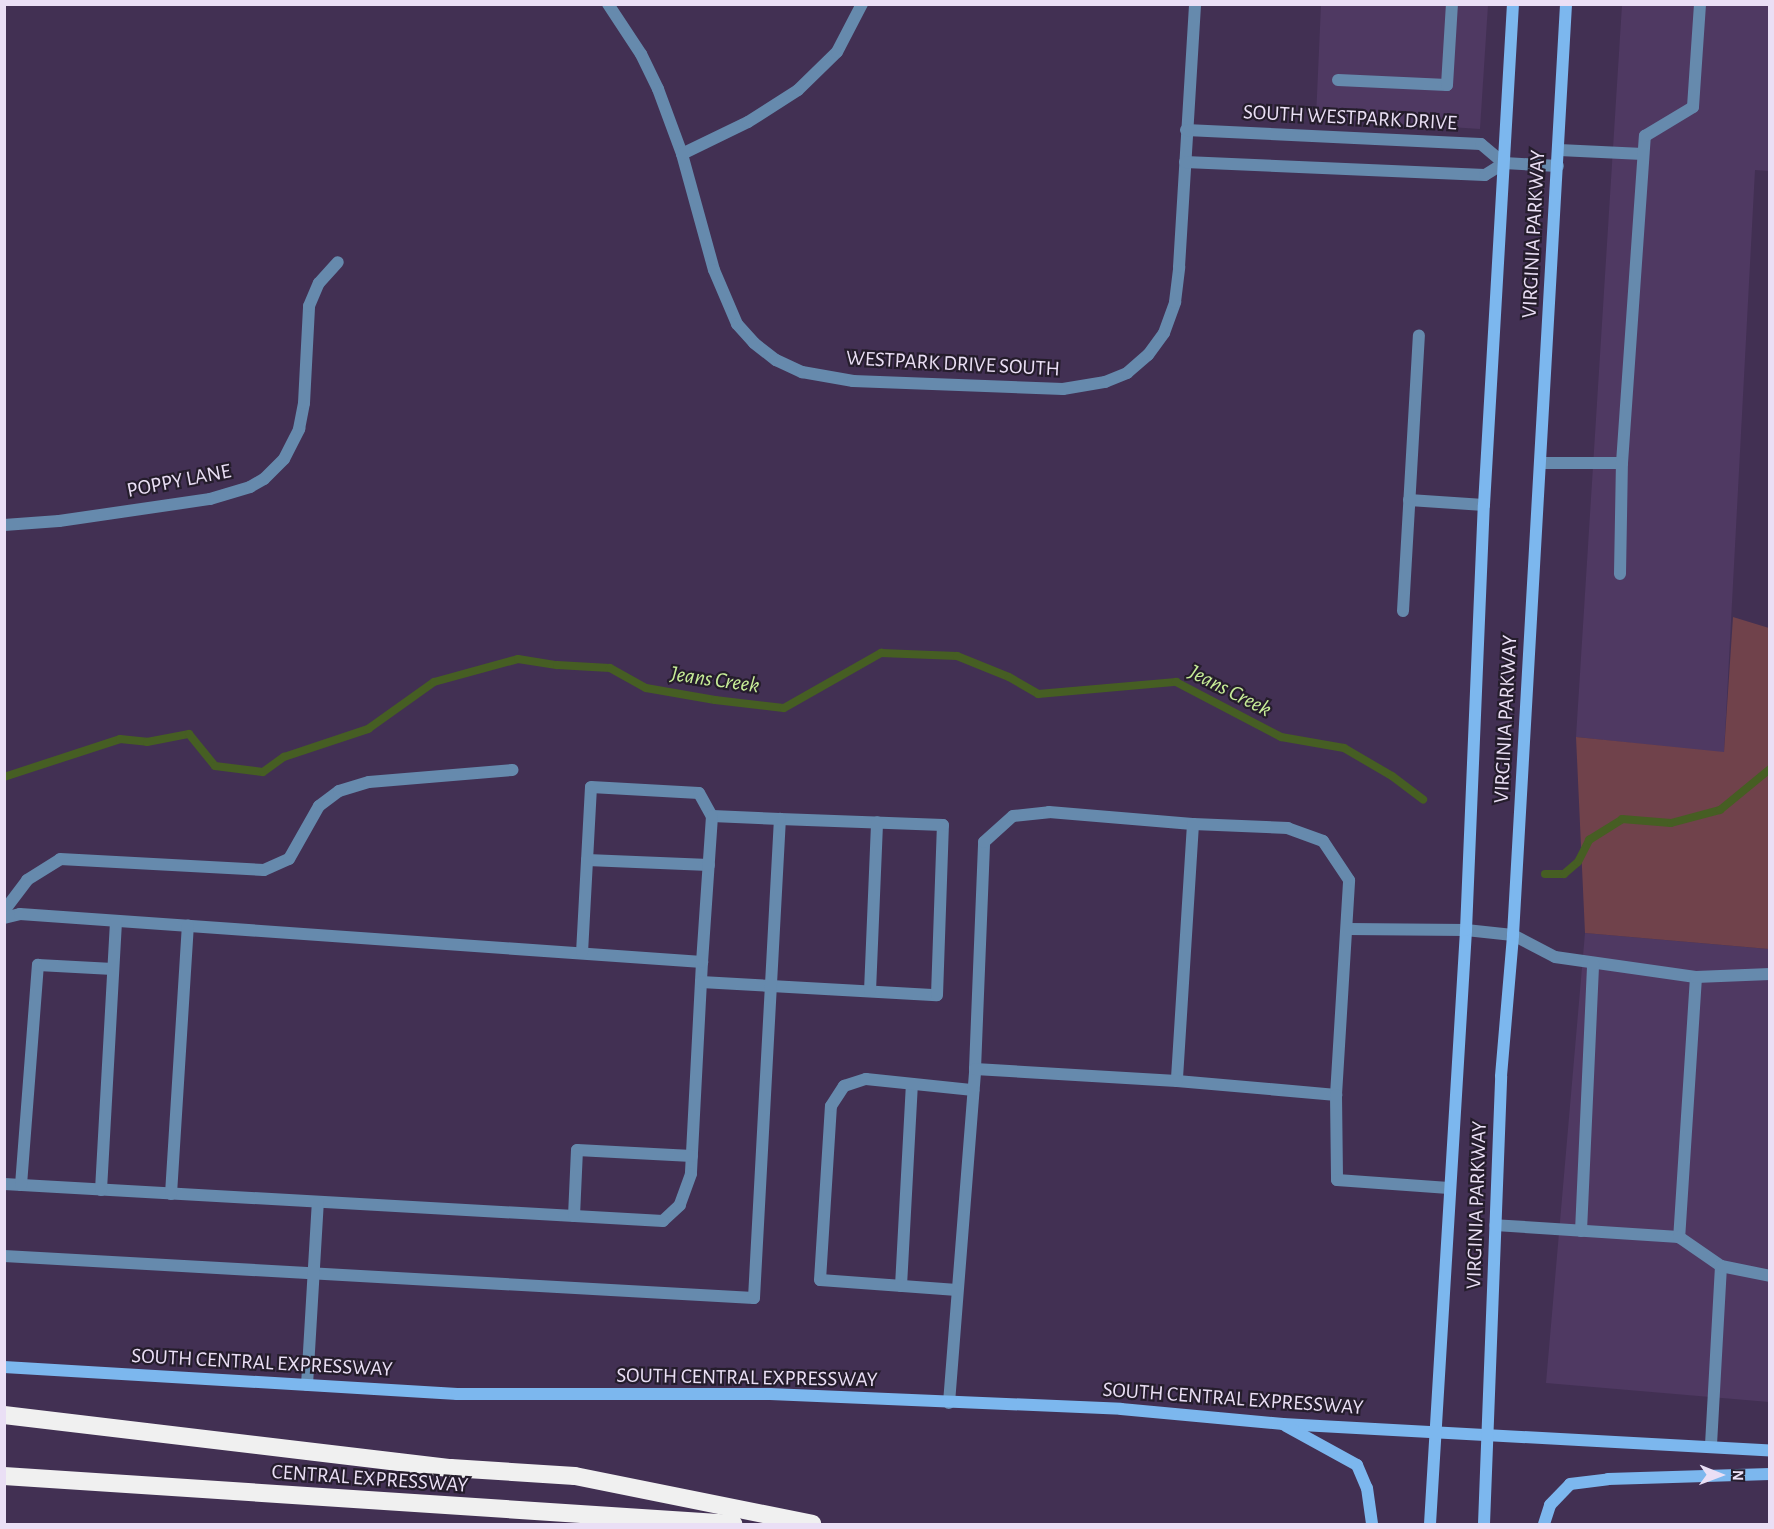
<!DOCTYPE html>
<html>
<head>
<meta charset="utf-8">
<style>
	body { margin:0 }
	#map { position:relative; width:1774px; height:1529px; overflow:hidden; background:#423053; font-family:"Alegreya Sans",sans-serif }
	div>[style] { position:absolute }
	.built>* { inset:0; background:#4f3962 }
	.green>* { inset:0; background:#70424b }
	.stream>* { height:8px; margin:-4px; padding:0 4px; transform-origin:4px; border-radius:4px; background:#465e23 }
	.lane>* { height:12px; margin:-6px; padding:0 6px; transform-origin:6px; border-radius:6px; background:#668aad }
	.street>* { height:12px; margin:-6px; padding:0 6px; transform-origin:6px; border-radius:6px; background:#668aad }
	.secondary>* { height:12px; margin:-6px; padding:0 6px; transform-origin:6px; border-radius:6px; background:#7cb7ee }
	.highway>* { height:18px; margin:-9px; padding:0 9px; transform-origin:9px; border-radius:9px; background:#f0f0f0 }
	span { translate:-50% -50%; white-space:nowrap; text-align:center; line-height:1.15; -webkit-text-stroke:4.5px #251d2c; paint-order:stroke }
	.street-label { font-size:21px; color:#eadff5 }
	.water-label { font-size:22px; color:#c8ee98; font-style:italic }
	.frame { position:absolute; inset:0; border:6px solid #eadff5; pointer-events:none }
	.north { position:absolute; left:1690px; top:1445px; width:60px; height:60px; -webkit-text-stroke:4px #251d2c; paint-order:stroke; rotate:91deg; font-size:16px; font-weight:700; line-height:24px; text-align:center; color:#eadff5 }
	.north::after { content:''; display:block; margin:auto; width:21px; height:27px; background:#eadff5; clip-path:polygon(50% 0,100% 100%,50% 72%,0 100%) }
</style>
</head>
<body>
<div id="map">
	<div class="built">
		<i style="clip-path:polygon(1321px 5px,1488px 5px,1480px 129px,1316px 118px)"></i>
		<i style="clip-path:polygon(1622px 5px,1769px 5px,1769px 171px,1755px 170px,1724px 753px,1576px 737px)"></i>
		<i style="clip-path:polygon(1585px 933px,1769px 949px,1769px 1402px,1546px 1383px)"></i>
	</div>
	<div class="green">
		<i style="clip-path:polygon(1733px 617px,1769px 628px,1769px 949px,1585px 933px,1576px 737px,1724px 752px)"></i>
	</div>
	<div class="stream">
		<i style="left:4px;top:777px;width:122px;rotate:-18.1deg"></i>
		<i style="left:120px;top:739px;width:27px;rotate:6deg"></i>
		<i style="left:147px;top:742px;width:43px;rotate:-10.8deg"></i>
		<i style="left:189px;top:734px;width:41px;rotate:50.9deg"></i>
		<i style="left:215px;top:766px;width:48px;rotate:7.1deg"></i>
		<i style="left:263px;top:772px;width:26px;rotate:-36deg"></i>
		<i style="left:284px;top:757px;width:89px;rotate:-18.4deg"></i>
		<i style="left:368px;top:729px;width:81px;rotate:-35.5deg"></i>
		<i style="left:434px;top:682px;width:87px;rotate:-15.3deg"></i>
		<i style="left:518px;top:659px;width:39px;rotate:9deg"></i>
		<i style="left:557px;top:665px;width:53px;rotate:3.2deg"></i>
		<i style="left:610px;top:668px;width:41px;rotate:29.1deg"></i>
		<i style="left:646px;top:688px;width:70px;rotate:9.9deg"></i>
		<i style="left:715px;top:700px;width:69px;rotate:6.6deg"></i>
		<i style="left:784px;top:708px;width:112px;rotate:-29.6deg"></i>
		<i style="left:881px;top:653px;width:76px;rotate:2.3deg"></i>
		<i style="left:957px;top:656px;width:56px;rotate:22deg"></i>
		<i style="left:1009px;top:677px;width:34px;rotate:30deg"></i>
		<i style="left:1038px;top:694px;width:139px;rotate:-5deg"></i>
		<i style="left:1176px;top:682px;width:119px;rotate:27.6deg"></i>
		<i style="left:1281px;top:737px;width:64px;rotate:9.9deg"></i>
		<i style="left:1344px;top:748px;width:56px;rotate:30.3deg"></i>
		<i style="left:1392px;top:776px;width:39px;rotate:37deg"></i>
		<i style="left:1545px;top:874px;width:19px"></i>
		<i style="left:1564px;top:874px;width:18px;rotate:-41deg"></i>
		<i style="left:1578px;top:862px;width:25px;rotate:-63deg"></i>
		<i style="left:1589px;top:840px;width:39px;rotate:-32deg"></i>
		<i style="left:1622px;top:819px;width:49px;rotate:4.7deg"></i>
		<i style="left:1671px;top:823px;width:51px;rotate:-14.9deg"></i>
		<i style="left:1720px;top:810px;width:65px;rotate:-39.4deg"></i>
	</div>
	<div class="lane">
		<i style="left:1338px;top:80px;width:109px;rotate:2.6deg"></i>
		<i style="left:1447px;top:85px;width:81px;rotate:-86.5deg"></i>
		<i style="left:1559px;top:150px;width:84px;rotate:2.7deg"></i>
		<i style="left:1540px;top:463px;width:82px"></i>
		<i style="left:1622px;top:463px;width:328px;rotate:-86deg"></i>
		<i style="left:1645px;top:136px;width:56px;rotate:-31.1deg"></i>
		<i style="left:1693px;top:107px;width:103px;rotate:-86.1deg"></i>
		<i style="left:1409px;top:500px;width:75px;rotate:3.8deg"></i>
		<i style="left:1620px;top:574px;width:111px;rotate:-89deg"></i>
		<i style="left:1403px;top:611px;width:276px;rotate:-86.7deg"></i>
		<i style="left:587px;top:860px;width:122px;rotate:2.3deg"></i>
		<i style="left:4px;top:911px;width:39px;rotate:-53deg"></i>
		<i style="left:27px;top:880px;width:39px;rotate:-32deg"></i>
		<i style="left:60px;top:859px;width:204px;rotate:3.1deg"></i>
		<i style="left:264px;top:870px;width:27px;rotate:-24deg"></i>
		<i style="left:289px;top:859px;width:61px;rotate:-60.5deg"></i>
		<i style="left:319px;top:806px;width:25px;rotate:-37deg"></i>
		<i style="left:339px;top:791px;width:31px;rotate:-17deg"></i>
		<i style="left:369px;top:782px;width:144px;rotate:-4.8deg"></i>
		<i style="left:4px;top:918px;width:16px;rotate:-14deg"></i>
		<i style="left:20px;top:914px;width:684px;rotate:4.03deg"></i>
		<i style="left:702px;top:962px;width:212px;rotate:93deg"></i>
		<i style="left:691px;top:1174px;width:33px;rotate:110deg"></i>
		<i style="left:680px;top:1205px;width:23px;rotate:137deg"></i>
		<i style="left:663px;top:1221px;width:660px;rotate:-176.79deg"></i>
		<i style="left:1348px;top:929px;width:118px;rotate:0.5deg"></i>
		<i style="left:1466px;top:930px;width:47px;rotate:6.1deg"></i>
		<i style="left:1513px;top:935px;width:47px;rotate:27.6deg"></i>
		<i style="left:1555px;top:957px;width:142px;rotate:8.1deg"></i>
		<i style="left:1696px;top:977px;width:261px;rotate:93.7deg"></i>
		<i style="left:1679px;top:1237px;width:184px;rotate:-176.3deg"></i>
		<i style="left:582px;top:953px;width:166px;rotate:-86.9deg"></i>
		<i style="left:591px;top:787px;width:108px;rotate:3.2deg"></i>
		<i style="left:699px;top:793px;width:26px;rotate:61deg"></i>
		<i style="left:1696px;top:977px;width:74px;rotate:-2.3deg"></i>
		<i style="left:701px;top:982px;width:236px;rotate:3.2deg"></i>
		<i style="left:937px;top:995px;width:170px;rotate:-88deg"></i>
		<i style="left:943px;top:825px;width:163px;rotate:-177.9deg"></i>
		<i style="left:870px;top:991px;width:169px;rotate:-87.6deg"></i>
		<i style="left:975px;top:1069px;width:227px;rotate:-87.7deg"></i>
		<i style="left:984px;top:842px;width:39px;rotate:-42deg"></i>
		<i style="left:1013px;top:816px;width:36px;rotate:-6deg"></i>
		<i style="left:1049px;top:812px;width:144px;rotate:4.8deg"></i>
		<i style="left:1193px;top:824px;width:257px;rotate:93.6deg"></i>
		<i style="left:1177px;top:1081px;width:160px;rotate:5deg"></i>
		<i style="left:1336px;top:1095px;width:215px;rotate:-86.5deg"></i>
		<i style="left:1349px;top:880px;width:47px;rotate:-123.7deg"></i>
		<i style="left:1323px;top:841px;width:37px;rotate:-160deg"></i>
		<i style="left:1288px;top:828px;width:95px;rotate:-177.6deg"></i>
		<i style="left:1336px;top:1095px;width:85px;rotate:89.3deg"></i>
		<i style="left:1337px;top:1180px;width:112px;rotate:4.1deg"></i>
		<i style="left:21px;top:1185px;width:221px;rotate:-85.6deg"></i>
		<i style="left:38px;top:965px;width:75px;rotate:3.1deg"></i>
		<i style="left:101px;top:1190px;width:269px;rotate:-86.8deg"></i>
		<i style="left:171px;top:1194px;width:269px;rotate:-86.4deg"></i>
		<i style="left:574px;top:1216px;width:66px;rotate:-87.4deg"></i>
		<i style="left:577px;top:1150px;width:115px;rotate:3deg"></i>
		<i style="left:1581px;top:1231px;width:268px;rotate:-87.4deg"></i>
		<i style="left:1679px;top:1237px;width:51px;rotate:34.6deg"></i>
		<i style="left:1721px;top:1266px;width:181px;rotate:93.2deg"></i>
		<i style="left:4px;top:1256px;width:751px;rotate:3.21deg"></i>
		<i style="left:754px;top:1298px;width:480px;rotate:-86.9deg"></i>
		<i style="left:780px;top:819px;width:68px;rotate:-177.5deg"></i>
		<i style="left:712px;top:816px;width:146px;rotate:93.9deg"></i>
		<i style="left:1721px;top:1266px;width:50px;rotate:11.5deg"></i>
		<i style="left:901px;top:1286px;width:202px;rotate:-86.9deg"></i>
		<i style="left:957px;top:1290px;width:137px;rotate:-175.8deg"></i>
		<i style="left:820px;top:1280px;width:174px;rotate:-86.4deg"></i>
		<i style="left:831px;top:1106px;width:24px;rotate:-57deg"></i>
		<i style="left:844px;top:1086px;width:23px;rotate:-18deg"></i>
		<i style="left:866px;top:1079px;width:108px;rotate:5.9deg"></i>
		<i style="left:307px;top:1385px;width:183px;rotate:-86.6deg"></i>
		<i style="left:949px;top:1403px;width:335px;rotate:-85.5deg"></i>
		<i style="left:975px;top:1069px;width:202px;rotate:3.4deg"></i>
	</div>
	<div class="street">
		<i style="left:608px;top:4px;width:60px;rotate:56.6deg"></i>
		<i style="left:641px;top:54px;width:39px;rotate:64deg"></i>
		<i style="left:658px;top:89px;width:69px;rotate:69.7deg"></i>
		<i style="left:682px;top:154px;width:120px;rotate:74.6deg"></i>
		<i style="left:714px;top:270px;width:59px;rotate:66.9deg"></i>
		<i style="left:737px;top:324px;width:25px;rotate:48deg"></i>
		<i style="left:754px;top:343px;width:28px;rotate:38deg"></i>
		<i style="left:776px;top:360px;width:29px;rotate:25deg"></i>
		<i style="left:802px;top:372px;width:52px;rotate:10deg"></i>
		<i style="left:853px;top:381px;width:210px;rotate:2.2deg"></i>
		<i style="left:1063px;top:389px;width:43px;rotate:-9.5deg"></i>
		<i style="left:1105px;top:382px;width:24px;rotate:-22deg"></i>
		<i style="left:1127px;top:373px;width:28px;rotate:-41deg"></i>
		<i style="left:1148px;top:355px;width:27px;rotate:-54deg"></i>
		<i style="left:1164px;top:333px;width:33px;rotate:-70deg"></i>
		<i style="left:1175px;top:302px;width:35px;rotate:-83deg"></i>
		<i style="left:1179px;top:267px;width:263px;rotate:-86.5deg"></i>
		<i style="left:1186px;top:130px;width:295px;rotate:2.7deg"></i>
		<i style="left:1481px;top:144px;width:30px;rotate:40deg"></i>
		<i style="left:682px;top:154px;width:73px;rotate:-25.9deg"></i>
		<i style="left:748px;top:122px;width:59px;rotate:-32.6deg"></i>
		<i style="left:798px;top:90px;width:54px;rotate:-44.3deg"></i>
		<i style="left:837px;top:52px;width:54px;rotate:-62.5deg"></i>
		<i style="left:1185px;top:162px;width:300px;rotate:2.5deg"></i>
		<i style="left:1485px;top:175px;width:22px;rotate:-32deg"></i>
		<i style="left:1504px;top:163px;width:54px;rotate:3.2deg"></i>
		<i style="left:4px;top:525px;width:55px;rotate:-4.2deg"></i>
		<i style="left:59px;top:521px;width:153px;rotate:-8.3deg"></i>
		<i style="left:210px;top:499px;width:42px;rotate:-16.7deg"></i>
		<i style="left:250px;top:487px;width:16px;rotate:-30deg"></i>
		<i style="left:264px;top:479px;width:28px;rotate:-45deg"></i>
		<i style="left:284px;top:459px;width:34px;rotate:-63deg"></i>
		<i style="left:299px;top:429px;width:26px;rotate:-79deg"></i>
		<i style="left:304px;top:403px;width:97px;rotate:-87deg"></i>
		<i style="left:309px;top:306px;width:25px;rotate:-67deg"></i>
		<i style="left:319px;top:283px;width:28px;rotate:-48deg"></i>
	</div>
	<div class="secondary">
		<i style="left:4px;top:1367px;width:454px;rotate:3.4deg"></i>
		<i style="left:457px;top:1394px;width:313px"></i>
		<i style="left:770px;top:1394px;width:351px;rotate:2.4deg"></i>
		<i style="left:1121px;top:1409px;width:163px;rotate:5.3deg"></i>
		<i style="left:1283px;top:1424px;width:488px;rotate:3.1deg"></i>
		<i style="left:1286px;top:1426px;width:81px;rotate:28.8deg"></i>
		<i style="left:1357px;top:1465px;width:25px;rotate:67deg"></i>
		<i style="left:1367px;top:1488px;width:36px;rotate:82deg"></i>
		<i style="left:1430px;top:1524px;width:595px;rotate:-86.53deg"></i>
		<i style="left:1466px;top:930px;width:425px;rotate:-87.6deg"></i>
		<i style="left:1484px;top:505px;width:502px;rotate:-86.69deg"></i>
		<i style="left:1484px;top:1524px;width:448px;rotate:-87.8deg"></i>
		<i style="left:1501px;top:1076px;width:142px;rotate:-85.1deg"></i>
		<i style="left:1513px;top:935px;width:933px;rotate:-86.74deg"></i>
		<i style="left:1544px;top:1524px;width:20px;rotate:-72deg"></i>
		<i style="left:1550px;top:1505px;width:29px;rotate:-46deg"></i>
		<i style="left:1570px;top:1484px;width:38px;rotate:-7deg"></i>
		<i style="left:1608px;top:1479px;width:162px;rotate:-1.8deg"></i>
	</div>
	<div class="highway">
		<i style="left:4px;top:1415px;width:450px;rotate:6.8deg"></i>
		<i style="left:451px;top:1468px;width:124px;rotate:3.7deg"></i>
		<i style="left:575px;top:1476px;width:242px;rotate:11.4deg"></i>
		<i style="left:4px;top:1476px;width:731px;rotate:3.77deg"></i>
	</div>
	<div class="street-label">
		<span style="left:1350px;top:118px;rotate:3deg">SOUTH WESTPARK DRIVE</span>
		<span style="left:1534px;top:234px;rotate:-87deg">VIRGINIA PARKWAY</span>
		<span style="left:953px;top:364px;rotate:3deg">WESTPARK DRIVE SOUTH</span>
		<span style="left:179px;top:481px;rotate:-11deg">POPPY LANE</span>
		<span style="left:1506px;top:719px;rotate:-87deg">VIRGINIA PARKWAY</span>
		<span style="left:1477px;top:1205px;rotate:-88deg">VIRGINIA PARKWAY</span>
		<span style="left:262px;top:1363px;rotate:3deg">SOUTH CENTRAL EXPRESSWAY</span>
		<span style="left:747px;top:1378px;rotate:1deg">SOUTH CENTRAL EXPRESSWAY</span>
		<span style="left:1233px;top:1399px;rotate:4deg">SOUTH CENTRAL EXPRESSWAY</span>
		<span style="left:370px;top:1479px;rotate:4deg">CENTRAL EXPRESSWAY</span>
	</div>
	<div class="water-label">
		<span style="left:715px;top:680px;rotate:8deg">Jeans Creek</span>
		<span style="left:1230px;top:691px;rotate:27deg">Jeans Creek</span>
	</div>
	<div class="frame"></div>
	<div class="north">N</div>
</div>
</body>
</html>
